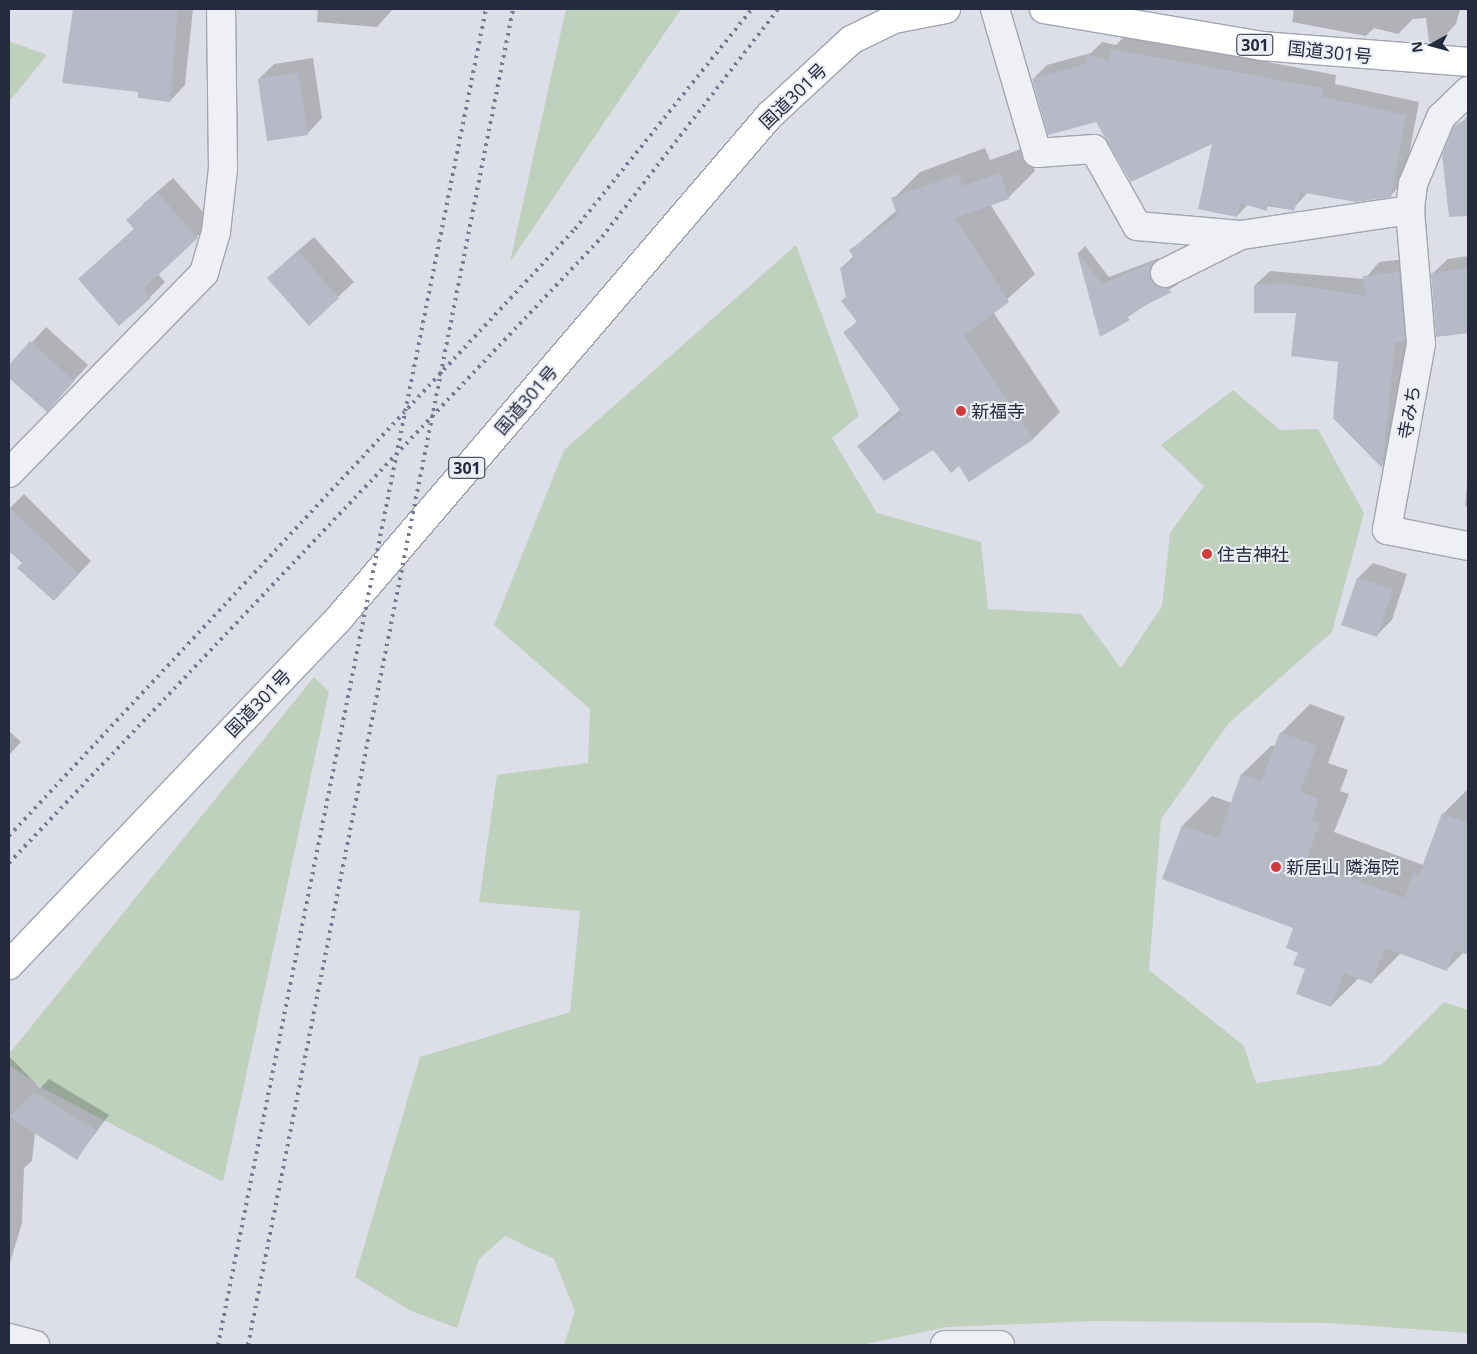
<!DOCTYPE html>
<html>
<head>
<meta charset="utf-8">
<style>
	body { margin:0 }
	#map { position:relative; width:1477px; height:1354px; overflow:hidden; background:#dcdfe7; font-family:"Open Sans","Noto Sans JP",sans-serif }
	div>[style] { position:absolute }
	.green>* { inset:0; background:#bfd1bd }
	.shadow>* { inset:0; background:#0003 }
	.building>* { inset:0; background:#b6bac7 }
	.roads { filter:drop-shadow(1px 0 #a1a5b1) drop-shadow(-1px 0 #a1a5b1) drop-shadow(0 1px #a1a5b1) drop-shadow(0 -1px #a1a5b1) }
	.minor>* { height:28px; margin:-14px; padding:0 14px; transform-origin:14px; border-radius:14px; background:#eff0f5 }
	.highway>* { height:28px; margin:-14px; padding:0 14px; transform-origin:14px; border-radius:14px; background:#fff }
	.rail>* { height:4px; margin-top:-2px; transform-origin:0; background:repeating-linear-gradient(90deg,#757c91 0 2.5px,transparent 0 7.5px) }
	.dots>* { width:14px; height:14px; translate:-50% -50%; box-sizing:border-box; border:2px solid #eceef5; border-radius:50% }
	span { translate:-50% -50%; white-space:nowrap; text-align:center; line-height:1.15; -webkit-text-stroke:4px #eceef5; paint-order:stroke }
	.shield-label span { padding:1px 4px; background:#eceef5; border:1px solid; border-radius:4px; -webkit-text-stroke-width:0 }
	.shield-label { font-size:16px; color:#252b3e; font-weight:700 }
	.street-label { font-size:18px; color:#252b3e }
	.poi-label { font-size:18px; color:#252b3e }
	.left { translate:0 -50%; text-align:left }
	.frame { position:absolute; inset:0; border:10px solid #252b3e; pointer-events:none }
	.north { position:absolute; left:1407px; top:20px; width:50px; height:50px; -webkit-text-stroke:4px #eceef5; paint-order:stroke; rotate:263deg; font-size:14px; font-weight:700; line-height:20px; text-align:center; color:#252b3e }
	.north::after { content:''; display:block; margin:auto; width:18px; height:22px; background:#252b3e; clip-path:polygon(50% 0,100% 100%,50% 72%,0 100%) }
</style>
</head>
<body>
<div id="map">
	<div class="green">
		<i style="clip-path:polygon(566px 9px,681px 9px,510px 262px)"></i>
		<i style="clip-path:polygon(9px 41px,47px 55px,9px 102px)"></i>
		<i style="clip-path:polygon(796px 245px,859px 416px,832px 438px,877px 513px,981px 542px,988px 609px,1081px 614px,1121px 668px,1162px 606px,1170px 533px,1204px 486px,1161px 445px,1233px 390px,1280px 430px,1318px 429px,1364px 513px,1332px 632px,1229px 723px,1161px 819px,1149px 970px,1244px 1046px,1256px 1083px,1381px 1065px,1444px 1002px,1468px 1010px,1468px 1333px,1329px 1323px,1095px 1321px,947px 1327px,861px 1345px,564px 1345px,575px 1311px,554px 1259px,505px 1236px,479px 1259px,457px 1328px,411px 1311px,355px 1277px,420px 1057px,570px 1012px,580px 911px,479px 902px,497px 775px,588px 763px,590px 709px,494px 625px,564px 450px)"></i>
		<i style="clip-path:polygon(314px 677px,329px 692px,223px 1182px,44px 1089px,9px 1065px,9px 1054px)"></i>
	</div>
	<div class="shadow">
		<i style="clip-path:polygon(74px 9px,193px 9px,185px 85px,170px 101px,140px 91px,63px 82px)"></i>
		<i style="clip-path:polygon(318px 9px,393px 9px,377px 27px,317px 22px)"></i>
		<i style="clip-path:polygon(1294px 9px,1460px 9px,1456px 24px,1438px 43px,1429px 42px,1426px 18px,1413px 19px,1398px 34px,1374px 28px,1366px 36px,1292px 22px)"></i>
		<i style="clip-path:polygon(1126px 35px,1336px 75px,1335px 84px,1419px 102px,1404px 182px,1390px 196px,1308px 192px,1292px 210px,1249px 203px,1237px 216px,1213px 141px,1097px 120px,1033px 79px,1047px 65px,1091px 53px,1102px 42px,1116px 45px)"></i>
		<i style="clip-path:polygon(313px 58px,322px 118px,307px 134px,259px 79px,274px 64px)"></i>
		<i style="clip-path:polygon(1468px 114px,1468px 182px,1447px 184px,1443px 156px)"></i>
		<i style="clip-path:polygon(1027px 147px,1035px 171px,1008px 198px,990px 204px,1035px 274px,993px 312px,1060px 412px,1034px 438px,969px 480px,960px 464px,933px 449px,858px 446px,901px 409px,845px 333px,858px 320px,841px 268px,854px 256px,851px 250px,897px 210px,893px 199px,920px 172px,985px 148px,990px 160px)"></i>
		<i style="clip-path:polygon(173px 178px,212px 222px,158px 274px,165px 282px,150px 297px,80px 279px,135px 228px,143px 204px)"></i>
		<i style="clip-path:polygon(314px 237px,354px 282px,309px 324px,284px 263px)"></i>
		<i style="clip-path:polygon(1085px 246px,1109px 277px,1159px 258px,1158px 273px,1178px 284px,1100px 335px,1078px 253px)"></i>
		<i style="clip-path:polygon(1468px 256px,1468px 331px,1437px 336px,1432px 274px,1448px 259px)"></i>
		<i style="clip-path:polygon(1414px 258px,1419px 325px,1396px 452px,1382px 466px,1335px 418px,1339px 361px,1297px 312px,1255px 285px,1270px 271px,1365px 279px,1379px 262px)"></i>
		<i style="clip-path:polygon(46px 327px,88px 365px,47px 410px,9px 376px,9px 367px)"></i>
		<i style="clip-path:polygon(1468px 476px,1468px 507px,1465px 506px)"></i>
		<i style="clip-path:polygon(24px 494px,91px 561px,66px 587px,9px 549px,9px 509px)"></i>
		<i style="clip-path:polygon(1373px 563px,1407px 574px,1392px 620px,1377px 635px,1358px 578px)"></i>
		<i style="clip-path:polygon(1310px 704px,1345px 717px,1328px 763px,1348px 770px,1340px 791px,1349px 794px,1334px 832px,1423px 865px,1443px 814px,1468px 789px,1468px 948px,1446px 970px,1401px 953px,1372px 982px,1359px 978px,1331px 1006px,1307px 969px,1294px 927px,1183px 825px,1212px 796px,1232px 803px,1242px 774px,1272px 745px,1276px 747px,1281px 733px)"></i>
		<i style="clip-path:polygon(9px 731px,21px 742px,9px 755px)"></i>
		<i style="clip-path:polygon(9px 1056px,40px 1088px,49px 1079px,109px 1115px,77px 1158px,35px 1132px,32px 1161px,24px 1168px,22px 1223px,9px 1266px)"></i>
	</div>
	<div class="building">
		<i style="clip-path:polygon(73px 9px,178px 9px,170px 102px,138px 98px,138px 92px,62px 83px)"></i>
		<i style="clip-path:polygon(1111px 49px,1323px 88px,1322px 97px,1406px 115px,1391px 197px,1356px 202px,1300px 192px,1294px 211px,1268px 204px,1267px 211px,1240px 203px,1237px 217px,1198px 209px,1212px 144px,1131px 182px,1096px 122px,1048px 135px,1032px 79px,1085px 64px,1087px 55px,1109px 60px)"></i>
		<i style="clip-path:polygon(298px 73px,308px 135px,267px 141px,258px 79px)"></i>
		<i style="clip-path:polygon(1468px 118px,1468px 216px,1449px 217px,1442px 155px,1454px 126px)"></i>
		<i style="clip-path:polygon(1000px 173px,1009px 199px,955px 218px,1009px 302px,964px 335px,1034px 439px,969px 482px,959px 466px,951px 473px,933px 450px,884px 481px,857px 446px,903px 414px,843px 332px,858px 323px,841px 301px,846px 297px,840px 268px,855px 260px,849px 250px,898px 216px,891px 198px,958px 174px,963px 186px)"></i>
		<i style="clip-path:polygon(157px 192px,198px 238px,143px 289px,151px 298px,119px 326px,78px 279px,134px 229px,126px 220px)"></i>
		<i style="clip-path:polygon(298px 251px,339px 298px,309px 326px,267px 278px)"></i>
		<i style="clip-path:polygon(1077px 252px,1102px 284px,1156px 261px,1150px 272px,1151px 280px,1172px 292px,1126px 315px,1130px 320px,1100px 337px)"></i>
		<i style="clip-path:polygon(1468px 268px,1468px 333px,1436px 337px,1431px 273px)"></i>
		<i style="clip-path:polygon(1399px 272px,1405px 341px,1395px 343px,1382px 468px,1333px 418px,1338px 362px,1291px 356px,1296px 313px,1254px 313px,1254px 285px,1289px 284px,1366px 296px,1363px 276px)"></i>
		<i style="clip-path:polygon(30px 341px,74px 381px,47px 412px,9px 378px,9px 365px)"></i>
		<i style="clip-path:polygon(9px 507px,79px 574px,54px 601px,17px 568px,22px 563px,9px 551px)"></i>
		<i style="clip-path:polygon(1357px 578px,1393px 589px,1377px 637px,1341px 625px)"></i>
		<i style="clip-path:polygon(1280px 732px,1317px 746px,1300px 792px,1319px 799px,1312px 820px,1320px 823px,1306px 862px,1404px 898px,1414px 872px,1419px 875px,1442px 813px,1468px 823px,1468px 955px,1454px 950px,1447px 971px,1385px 948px,1372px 984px,1344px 973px,1331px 1007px,1296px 994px,1305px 969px,1293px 965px,1298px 953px,1286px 948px,1293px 928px,1162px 879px,1182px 825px,1218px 838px,1241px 774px,1261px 781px)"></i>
		<i style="clip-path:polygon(34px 1092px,96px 1130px,77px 1160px,9px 1117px)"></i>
	</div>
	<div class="roads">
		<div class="minor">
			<i style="left:995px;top:9px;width:150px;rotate:73.7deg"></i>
			<i style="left:1037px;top:153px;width:57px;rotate:-4deg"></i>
			<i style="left:1094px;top:149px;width:88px;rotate:60.8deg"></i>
			<i style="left:1137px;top:226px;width:104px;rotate:4.9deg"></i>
			<i style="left:1468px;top:91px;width:37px;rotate:136deg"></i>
			<i style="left:1441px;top:117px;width:73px;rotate:112.7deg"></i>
			<i style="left:1413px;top:184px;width:26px;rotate:97deg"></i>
			<i style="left:1410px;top:210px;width:134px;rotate:85.3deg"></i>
			<i style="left:1421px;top:344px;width:189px;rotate:100.4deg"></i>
			<i style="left:1387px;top:530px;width:83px;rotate:11.2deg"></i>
			<i style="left:1165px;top:273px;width:85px;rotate:-26.6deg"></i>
			<i style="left:1241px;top:235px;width:171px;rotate:-8.4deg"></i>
			<i style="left:9px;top:473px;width:279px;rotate:-45.7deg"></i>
			<i style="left:204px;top:273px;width:43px;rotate:-73.7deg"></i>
			<i style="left:216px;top:232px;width:63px;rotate:-83.7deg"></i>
			<i style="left:223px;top:169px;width:160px;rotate:-90.7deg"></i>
			<i style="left:9px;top:1338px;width:27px;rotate:15deg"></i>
			<i style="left:945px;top:1345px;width:55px"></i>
		</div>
		<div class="highway">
			<i style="left:1044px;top:9px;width:221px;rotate:9.6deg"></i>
			<i style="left:1262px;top:46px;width:207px;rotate:4.4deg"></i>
			<i style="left:9px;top:965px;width:480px;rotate:-46.4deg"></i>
			<i style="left:340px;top:617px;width:660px;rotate:-49.43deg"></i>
			<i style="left:769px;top:116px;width:112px;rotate:-42.8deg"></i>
			<i style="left:851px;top:40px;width:48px;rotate:-26deg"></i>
			<i style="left:894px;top:19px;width:53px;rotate:-10.9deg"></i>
		</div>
	</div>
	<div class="rail">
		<i style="left:9px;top:836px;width:830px;rotate:-47deg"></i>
		<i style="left:575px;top:229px;width:282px;rotate:-51.2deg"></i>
		<i style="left:9px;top:863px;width:862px;rotate:-46.55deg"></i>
		<i style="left:602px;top:237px;width:288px;rotate:-52.3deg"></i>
		<i style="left:218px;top:1345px;width:1363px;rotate:-78.66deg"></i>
		<i style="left:248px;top:1345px;width:1362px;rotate:-78.78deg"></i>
	</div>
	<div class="dots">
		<i style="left:961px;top:411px;background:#d23b3d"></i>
		<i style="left:1207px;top:554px;background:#d23b3d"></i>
		<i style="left:1276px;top:867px;background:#d23b3d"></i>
	</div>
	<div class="shield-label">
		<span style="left:1255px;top:45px">301</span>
		<span style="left:467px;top:468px">301</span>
	</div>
	<div class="street-label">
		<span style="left:1330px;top:52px;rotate:6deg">国道301号</span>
		<span style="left:793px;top:96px;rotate:-44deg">国道301号</span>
		<span style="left:526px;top:400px;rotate:-49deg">国道301号</span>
		<span style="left:1409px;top:412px;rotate:-80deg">寺みち</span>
		<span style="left:258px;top:703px;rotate:-46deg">国道301号</span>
	</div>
	<div class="poi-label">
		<span class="left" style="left:971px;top:411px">新福寺</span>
		<span class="left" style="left:1217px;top:554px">住吉神社</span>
		<span class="left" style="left:1286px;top:867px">新居山 隣海院</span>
	</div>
	<div class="frame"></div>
	<div class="north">N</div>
</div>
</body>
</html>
